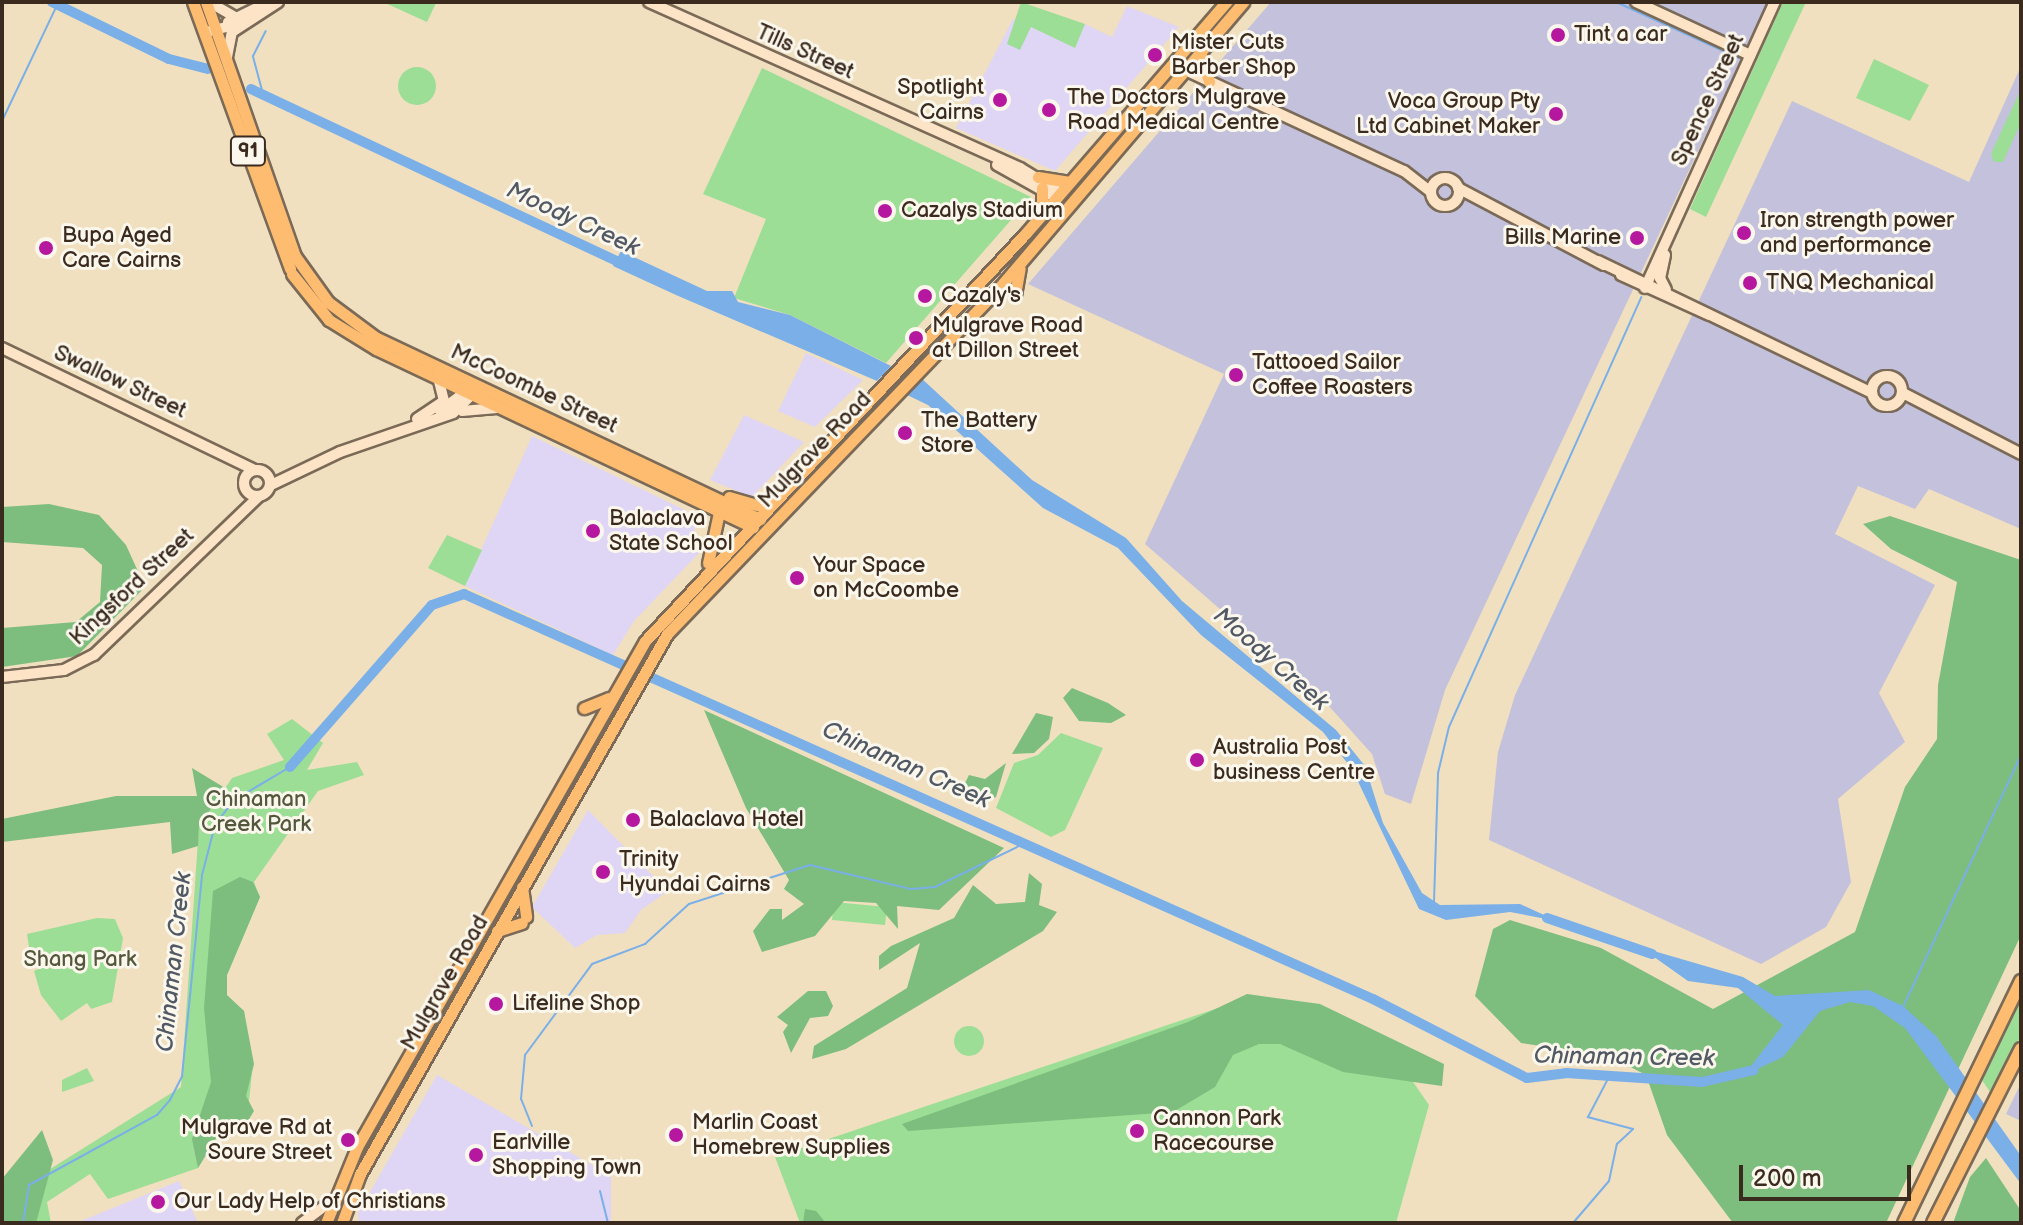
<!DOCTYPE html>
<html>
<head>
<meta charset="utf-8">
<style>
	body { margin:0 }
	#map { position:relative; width:2023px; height:1225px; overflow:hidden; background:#f0e0c0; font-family:"Balsamiq Sans",sans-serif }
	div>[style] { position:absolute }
	.built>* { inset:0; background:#dfd5f5 }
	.industrial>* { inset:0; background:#c3c1db }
	.green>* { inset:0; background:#9cde95 }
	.round { border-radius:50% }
	.forest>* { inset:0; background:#7dbd7e }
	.water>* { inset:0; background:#7aafe8 }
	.stream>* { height:2px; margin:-1px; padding:0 1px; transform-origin:1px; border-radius:1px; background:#7aafe8 }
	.river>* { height:10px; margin:-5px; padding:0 5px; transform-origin:5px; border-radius:5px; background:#7aafe8 }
	.roads { filter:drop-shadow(2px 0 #7a6a57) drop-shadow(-2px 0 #7a6a57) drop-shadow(0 2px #7a6a57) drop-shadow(0 -2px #7a6a57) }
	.secondary>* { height:10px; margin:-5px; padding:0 5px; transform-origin:5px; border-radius:5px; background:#fee4c6 }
	.secondary>.ring { margin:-5px; padding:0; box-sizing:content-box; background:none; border:10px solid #fee4c6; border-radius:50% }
	.primary>* { height:11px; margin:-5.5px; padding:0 5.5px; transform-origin:5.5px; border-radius:5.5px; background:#fdbc70 }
	.highway>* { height:12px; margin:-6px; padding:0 6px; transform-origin:6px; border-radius:6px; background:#fdbc70 }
	.dots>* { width:22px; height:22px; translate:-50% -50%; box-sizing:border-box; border:4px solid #fbf7ec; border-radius:50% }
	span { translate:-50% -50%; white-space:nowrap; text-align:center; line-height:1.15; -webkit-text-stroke:6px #fbf7ec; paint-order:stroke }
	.shield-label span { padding:2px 6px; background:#fbf7ec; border:2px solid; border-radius:6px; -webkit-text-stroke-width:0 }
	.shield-label { font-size:20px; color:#3b2a1e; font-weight:700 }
	.poi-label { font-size:22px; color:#3b2a1e }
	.left { translate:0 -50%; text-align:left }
	.right { translate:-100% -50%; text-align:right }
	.street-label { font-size:22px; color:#3b2a1e }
	.park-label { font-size:22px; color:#53573c }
	.water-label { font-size:24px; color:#515965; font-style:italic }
	.frame { position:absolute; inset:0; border:4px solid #3b2a1e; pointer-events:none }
	.scale { position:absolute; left:1739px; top:1165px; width:172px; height:36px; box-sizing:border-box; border:4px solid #3b2a1e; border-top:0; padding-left:10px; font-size:24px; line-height:28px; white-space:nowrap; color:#3b2a1e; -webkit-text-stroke:6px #fbf7ec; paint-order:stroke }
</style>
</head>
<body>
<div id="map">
	<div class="built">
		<i style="clip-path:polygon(1127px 6px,1179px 27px,1055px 171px,956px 128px,1013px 19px,1075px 47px,1085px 24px,1112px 37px)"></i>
		<i style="clip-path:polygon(806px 353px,863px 380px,815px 427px,778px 411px)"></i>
		<i style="clip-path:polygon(744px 415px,804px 442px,752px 497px,710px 480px)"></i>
		<i style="clip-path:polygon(532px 436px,691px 513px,700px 552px,634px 621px,613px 655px,465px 586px)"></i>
		<i style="clip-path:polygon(588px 810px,668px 891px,641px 910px,625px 933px,597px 935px,575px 948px,532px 907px)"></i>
		<i style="clip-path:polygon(437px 1075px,611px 1176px,611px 1223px,359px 1223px,358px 1213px)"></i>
		<i style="clip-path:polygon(179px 1181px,198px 1223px,76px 1223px)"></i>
	</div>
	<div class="industrial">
		<i style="clip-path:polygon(1271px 2px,1768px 2px,1445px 690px,1411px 804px,1385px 794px,1372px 754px,1319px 695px,1145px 544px,1224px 374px,1028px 284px)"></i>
		<i style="clip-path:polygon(2021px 66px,2021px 529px,1929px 489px,1915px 509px,1858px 486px,1835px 534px,1935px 585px,1879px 693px,1905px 742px,1838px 799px,1851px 882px,1826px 927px,1761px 964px,1489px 840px,1498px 752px,1515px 695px,1792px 101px,1969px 182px)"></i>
		<i style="clip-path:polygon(2021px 1083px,2021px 1121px,2006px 1114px)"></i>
	</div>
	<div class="green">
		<i style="clip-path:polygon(383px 2px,434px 2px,436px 3px,427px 22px)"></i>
		<i style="clip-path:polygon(1021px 2px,1085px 24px,1075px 48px,1031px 27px,1020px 50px,1007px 44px)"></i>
		<i style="clip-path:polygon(1783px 2px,1806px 2px,1706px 217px,1690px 209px)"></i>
		<i style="clip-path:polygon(1874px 59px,1929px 85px,1910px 121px,1856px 98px)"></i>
		<i class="round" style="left:398px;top:67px;width:38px;height:38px"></i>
		<i style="clip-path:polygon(762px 68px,1031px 197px,886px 363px,790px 315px,734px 298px,766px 219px,703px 194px)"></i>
		<i style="clip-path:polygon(2021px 89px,2021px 122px,2003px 162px,1994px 162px,1991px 154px)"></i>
		<i style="clip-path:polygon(447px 535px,482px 550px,465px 586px,428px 568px)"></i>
		<i style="clip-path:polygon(292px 719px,323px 743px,307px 770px,357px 762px,364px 775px,318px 791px,254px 882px,260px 897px,227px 975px,227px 996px,244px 1011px,252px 1073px,246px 1128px,218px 1135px,198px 1168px,108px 1199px,90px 1174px,47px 1202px,51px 1223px,2px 1223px,2px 1179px,47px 1171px,181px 1087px,199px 826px,232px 778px,284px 760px,267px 734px)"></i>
		<i style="clip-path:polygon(1061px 733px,1103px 748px,1065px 830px,1051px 837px,996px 808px,1014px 763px,1038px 755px)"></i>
		<i style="clip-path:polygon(834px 902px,887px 907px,885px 925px,832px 920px)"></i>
		<i style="clip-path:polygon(97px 918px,115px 919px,123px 938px,112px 1002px,91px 1009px,87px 1003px,61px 1021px,41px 995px,34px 971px,44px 966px,40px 956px,31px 960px,27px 934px)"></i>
		<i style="clip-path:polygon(2021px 998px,2021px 1035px,1992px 1095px,1982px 1080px)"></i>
		<i style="clip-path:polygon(1233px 1003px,1398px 1060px,1429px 1105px,1396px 1223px,800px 1223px,775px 1157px)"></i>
		<i class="round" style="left:954px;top:1026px;width:30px;height:30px"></i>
		<i style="clip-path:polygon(87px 1068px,94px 1081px,62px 1092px,62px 1080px)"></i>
	</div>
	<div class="forest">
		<i style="clip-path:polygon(49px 504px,99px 515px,126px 545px,145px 587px,77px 656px,2px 667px,2px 628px,76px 622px,100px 602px,102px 565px,83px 548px,2px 542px,2px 507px)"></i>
		<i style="clip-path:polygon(1890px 516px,2021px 560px,2021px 935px,1886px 1223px,1733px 1223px,1667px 1135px,1646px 1075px,1609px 1056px,1521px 1043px,1475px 996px,1493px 929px,1510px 920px,1601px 948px,1713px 1009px,1855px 932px,1905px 787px,1937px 739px,1938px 685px,1957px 582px,1891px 549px,1863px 524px)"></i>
		<i style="clip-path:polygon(1072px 688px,1108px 703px,1126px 715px,1111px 723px,1079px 721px,1063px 698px)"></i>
		<i style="clip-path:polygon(704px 710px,1004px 848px,939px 910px,897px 906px,898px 929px,876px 903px,844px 901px,815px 936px,762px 952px,753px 931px,770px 909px,782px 909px,782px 920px,804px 904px,784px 889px,789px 880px,746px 808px)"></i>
		<i style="clip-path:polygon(1036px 713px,1053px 717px,1049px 739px,1034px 753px,1012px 754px)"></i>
		<i style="clip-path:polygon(1006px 763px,996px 797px,984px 803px,964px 785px,969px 775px,985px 779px)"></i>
		<i style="clip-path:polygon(192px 768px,225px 788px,199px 826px,198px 846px,172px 854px,170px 822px,2px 842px,2px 819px,116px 796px,197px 796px)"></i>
		<i style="clip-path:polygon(1029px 873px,1042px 884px,1039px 905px,1057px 912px,1043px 931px,846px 1049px,812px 1059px,814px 1046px,907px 988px,920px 943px,879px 970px,879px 956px,891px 946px,954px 918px,973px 885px,996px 904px,1025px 902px)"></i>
		<i style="clip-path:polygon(240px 877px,253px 882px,260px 897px,227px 975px,227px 995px,244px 1011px,254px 1064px,246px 1096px,254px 1111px,243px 1129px,218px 1135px,198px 1168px,192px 1139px,211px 1082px,204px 1008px,213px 891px)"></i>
		<i style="clip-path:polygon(808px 991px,826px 991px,833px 1006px,828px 1016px,810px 1018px,791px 1053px,783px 1032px,788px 1025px,777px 1017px)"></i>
		<i style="clip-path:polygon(1247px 994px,1320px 1004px,1444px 1064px,1442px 1086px,1343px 1072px,1280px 1044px,1259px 1044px,1233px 1055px,1215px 1087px,1173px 1112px,908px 1131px,902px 1124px,1188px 1022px)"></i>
		<i style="clip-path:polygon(42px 1130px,53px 1160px,36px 1223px,2px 1223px,2px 1179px)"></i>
		<i style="clip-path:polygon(1986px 1158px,2021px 1211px,2021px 1223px,1953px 1223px,1970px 1177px)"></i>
		<i style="clip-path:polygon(805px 1209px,816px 1211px,826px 1223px,803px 1223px)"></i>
	</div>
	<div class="water">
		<i style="clip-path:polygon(621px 251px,707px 291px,732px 291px,738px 302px,790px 315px,891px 366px,877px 381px,676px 295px,613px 266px)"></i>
		<i style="clip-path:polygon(921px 378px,1032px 480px,1126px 538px,1182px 601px,1336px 730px,1365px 766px,1383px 823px,1422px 893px,1440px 905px,1520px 904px,1557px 921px,1510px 912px,1446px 920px,1419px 909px,1352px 769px,1323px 732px,1201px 635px,1118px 548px,1043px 508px,928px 405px,905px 394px)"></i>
		<i style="clip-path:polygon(1640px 947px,1743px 977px,1775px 996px,1869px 990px,1903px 1006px,1936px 1036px,2021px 1156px,2021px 1184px,1905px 1028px,1873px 1006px,1850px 1002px,1820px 1011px,1783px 1057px,1744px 1075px,1783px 1025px,1738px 988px,1688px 981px)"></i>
	</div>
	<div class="stream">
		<i style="left:1616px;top:2px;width:135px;rotate:24.5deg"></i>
		<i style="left:263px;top:94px;width:39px;rotate:-105deg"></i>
		<i style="left:253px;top:56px;width:28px;rotate:-63deg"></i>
		<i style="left:2px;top:121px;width:128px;rotate:-64.6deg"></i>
		<i style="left:1434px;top:902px;width:129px;rotate:-88.2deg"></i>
		<i style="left:1438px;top:773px;width:47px;rotate:-76.6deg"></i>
		<i style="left:1449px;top:727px;width:471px;rotate:-65.9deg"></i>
		<i style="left:1903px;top:1007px;width:278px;rotate:-64.9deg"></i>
		<i style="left:532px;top:1126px;width:29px;rotate:-112deg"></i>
		<i style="left:521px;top:1099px;width:44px;rotate:-84.8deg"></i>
		<i style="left:525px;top:1055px;width:113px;rotate:-53.6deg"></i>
		<i style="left:592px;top:964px;width:57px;rotate:-20.7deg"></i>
		<i style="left:645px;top:944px;width:59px;rotate:-42.3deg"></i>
		<i style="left:689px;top:904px;width:127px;rotate:-17.9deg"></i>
		<i style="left:810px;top:865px;width:104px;rotate:13.4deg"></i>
		<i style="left:911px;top:889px;width:24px;rotate:-5deg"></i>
		<i style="left:935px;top:887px;width:98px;rotate:-26deg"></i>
		<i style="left:600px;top:1191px;width:33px;rotate:76deg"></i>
		<i style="left:23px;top:1223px;width:38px;rotate:-81deg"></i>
		<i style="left:29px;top:1185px;width:146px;rotate:-28.7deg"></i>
		<i style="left:157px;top:1115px;width:20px;rotate:-49deg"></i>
		<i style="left:170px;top:1100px;width:27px;rotate:-63deg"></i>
		<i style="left:182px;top:1076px;width:202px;rotate:-84.3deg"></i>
		<i style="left:202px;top:875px;width:52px;rotate:-75.4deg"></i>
		<i style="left:215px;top:825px;width:31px;rotate:-53deg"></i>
		<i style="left:234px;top:800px;width:65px;rotate:-30.5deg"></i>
		<i style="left:1573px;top:1223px;width:55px;rotate:-49.4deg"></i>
		<i style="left:1609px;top:1181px;width:38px;rotate:-78deg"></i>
		<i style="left:1617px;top:1144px;width:22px;rotate:-43deg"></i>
		<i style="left:1633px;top:1129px;width:47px;rotate:-165.1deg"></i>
		<i style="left:1588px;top:1117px;width:47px;rotate:-62.4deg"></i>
	</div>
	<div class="river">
		<i style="left:52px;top:2px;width:130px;rotate:26deg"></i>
		<i style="left:169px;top:59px;width:40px;rotate:14.4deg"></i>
		<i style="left:251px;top:89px;width:413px;rotate:25.2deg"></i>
		<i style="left:290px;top:767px;width:215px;rotate:-48.8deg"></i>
		<i style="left:432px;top:605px;width:34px;rotate:-19deg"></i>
		<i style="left:464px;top:594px;width:995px;rotate:24.02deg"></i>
		<i style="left:1373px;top:999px;width:173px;rotate:27.2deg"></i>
		<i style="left:1527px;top:1078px;width:39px;rotate:-7deg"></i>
		<i style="left:1566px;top:1073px;width:136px;rotate:3.8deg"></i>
		<i style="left:1702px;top:1082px;width:53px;rotate:-13deg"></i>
		<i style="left:1547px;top:918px;width:111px;rotate:18.9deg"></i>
	</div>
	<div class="roads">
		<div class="secondary">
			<i style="left:209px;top:2px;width:32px;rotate:30deg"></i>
			<i style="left:649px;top:2px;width:406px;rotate:24.1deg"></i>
			<i style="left:1020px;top:168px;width:48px;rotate:31.4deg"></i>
			<i style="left:1636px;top:2px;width:126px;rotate:24.9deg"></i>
			<i style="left:228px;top:22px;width:46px;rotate:-26deg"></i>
			<i style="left:206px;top:32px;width:34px;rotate:-14deg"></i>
			<i style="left:227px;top:57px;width:25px;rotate:-79deg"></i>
			<i style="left:232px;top:32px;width:55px;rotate:-33.1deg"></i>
			<i style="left:1185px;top:70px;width:241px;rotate:24.8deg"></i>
			<i style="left:1404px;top:171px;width:34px;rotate:38deg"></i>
			<i style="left:997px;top:165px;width:68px;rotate:29.2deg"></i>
			<i class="ring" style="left:1431px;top:178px;width:18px;height:18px"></i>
			<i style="left:1458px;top:188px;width:165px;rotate:27.8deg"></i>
			<i style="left:1665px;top:255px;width:24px;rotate:102deg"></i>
			<i style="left:1660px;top:278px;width:13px;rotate:63deg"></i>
			<i style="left:1598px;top:261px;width:302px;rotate:25.7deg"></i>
			<i style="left:1621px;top:275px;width:97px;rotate:24.4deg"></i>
			<i style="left:1645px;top:288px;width:314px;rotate:-65.6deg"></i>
			<i style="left:2px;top:348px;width:280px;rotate:25.8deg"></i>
			<i class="ring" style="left:1872px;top:376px;width:20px;height:20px"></i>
			<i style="left:1903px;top:393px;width:133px;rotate:27.3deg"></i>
			<i style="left:440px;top:411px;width:35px;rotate:-37deg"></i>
			<i style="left:462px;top:411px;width:35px;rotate:-5deg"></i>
			<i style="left:417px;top:419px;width:32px;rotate:-34deg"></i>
			<i style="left:444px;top:401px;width:25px;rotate:-104deg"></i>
			<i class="ring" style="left:244px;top:470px;width:16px;height:16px"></i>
			<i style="left:271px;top:485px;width:76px;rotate:-25.6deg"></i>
			<i style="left:340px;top:452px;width:120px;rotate:-19deg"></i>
			<i style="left:453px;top:413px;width:32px;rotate:-44deg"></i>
			<i style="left:2px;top:677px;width:62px;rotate:-6.4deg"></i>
			<i style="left:64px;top:670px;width:34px;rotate:-27deg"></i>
			<i style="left:94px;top:655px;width:229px;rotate:-43.9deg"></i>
			<i style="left:302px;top:1223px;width:35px;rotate:-37deg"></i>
		</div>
		<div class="primary">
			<i style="left:193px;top:2px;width:284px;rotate:70deg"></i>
			<i style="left:206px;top:2px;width:269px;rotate:70.7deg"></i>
			<i style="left:295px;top:256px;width:57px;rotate:54.3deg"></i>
			<i style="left:328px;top:302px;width:59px;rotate:36.7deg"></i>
			<i style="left:375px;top:337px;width:426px;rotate:25.3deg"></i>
			<i style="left:1200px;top:52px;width:31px;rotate:73deg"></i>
			<i style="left:1038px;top:177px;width:32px;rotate:9deg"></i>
			<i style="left:1042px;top:188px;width:27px;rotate:90deg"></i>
			<i style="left:292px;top:274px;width:59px;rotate:51.2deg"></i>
			<i style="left:329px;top:320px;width:55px;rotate:31.7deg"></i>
			<i style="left:376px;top:349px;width:417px;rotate:25.3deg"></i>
			<i style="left:1015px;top:295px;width:27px;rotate:-80deg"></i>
			<i style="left:729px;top:497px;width:36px;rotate:16deg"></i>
			<i style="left:708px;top:563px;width:52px;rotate:-77.8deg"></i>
			<i style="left:584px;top:708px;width:27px;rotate:-22deg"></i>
			<i style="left:522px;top:887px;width:30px;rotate:82deg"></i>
			<i style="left:497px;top:931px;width:26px;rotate:-18deg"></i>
			<i style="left:326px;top:1223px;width:82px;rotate:-67.8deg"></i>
			<i style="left:357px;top:1147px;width:582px;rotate:-60.35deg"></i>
			<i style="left:645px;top:641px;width:558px;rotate:-46.96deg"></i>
			<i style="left:1026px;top:233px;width:306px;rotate:-49.1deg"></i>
			<i style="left:342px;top:1223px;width:52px;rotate:-69.8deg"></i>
			<i style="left:360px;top:1174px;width:621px;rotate:-60.38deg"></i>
			<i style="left:667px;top:634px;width:480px;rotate:-46.2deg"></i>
			<i style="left:999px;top:288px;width:376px;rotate:-49.5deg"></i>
		</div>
		<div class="highway">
			<i style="left:1904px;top:1223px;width:269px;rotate:-64.2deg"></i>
			<i style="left:1933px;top:1223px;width:195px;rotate:-63.2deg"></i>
		</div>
	</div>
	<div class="dots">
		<i style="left:1558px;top:35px;background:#b5179e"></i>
		<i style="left:1155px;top:55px;background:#b5179e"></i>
		<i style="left:1000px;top:100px;background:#b5179e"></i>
		<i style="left:1049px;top:110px;background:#b5179e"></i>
		<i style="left:1556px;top:114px;background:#b5179e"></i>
		<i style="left:885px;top:211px;background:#b5179e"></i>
		<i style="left:1744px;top:233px;background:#b5179e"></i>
		<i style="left:1637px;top:238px;background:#b5179e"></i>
		<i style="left:46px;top:248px;background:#b5179e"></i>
		<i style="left:1750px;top:283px;background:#b5179e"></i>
		<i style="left:925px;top:296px;background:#b5179e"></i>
		<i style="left:916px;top:338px;background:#b5179e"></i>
		<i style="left:1236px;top:375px;background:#b5179e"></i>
		<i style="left:905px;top:433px;background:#b5179e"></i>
		<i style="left:593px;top:531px;background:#b5179e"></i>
		<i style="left:797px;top:578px;background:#b5179e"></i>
		<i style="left:1197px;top:760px;background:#b5179e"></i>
		<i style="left:633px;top:820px;background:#b5179e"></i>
		<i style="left:603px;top:872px;background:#b5179e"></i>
		<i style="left:496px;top:1004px;background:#b5179e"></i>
		<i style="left:1137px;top:1131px;background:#b5179e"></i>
		<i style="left:676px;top:1135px;background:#b5179e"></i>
		<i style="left:348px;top:1140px;background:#b5179e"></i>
		<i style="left:476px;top:1155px;background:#b5179e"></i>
		<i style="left:158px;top:1202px;background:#b5179e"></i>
	</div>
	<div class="shield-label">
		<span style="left:248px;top:151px">91</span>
	</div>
	<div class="poi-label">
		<span class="left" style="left:1574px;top:35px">Tint a car</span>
		<span class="left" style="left:1171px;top:55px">Mister Cuts<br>Barber Shop</span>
		<span class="right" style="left:984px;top:100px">Spotlight<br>Cairns</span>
		<span class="left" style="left:1067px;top:110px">The Doctors Mulgrave<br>Road Medical Centre</span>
		<span class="right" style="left:1540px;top:114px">Voca Group Pty<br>Ltd Cabinet Maker</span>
		<span class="left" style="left:901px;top:211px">Cazalys Stadium</span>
		<span class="left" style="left:1760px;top:233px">Iron strength power<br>and performance</span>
		<span class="left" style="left:62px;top:248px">Bupa Aged<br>Care Cairns</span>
		<span class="right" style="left:1621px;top:238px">Bills Marine</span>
		<span class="left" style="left:1766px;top:283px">TNQ Mechanical</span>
		<span class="left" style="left:941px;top:296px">Cazaly's</span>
		<span class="left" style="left:932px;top:338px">Mulgrave Road<br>at Dillon Street</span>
		<span class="left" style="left:1252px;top:375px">Tattooed Sailor<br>Coffee Roasters</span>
		<span class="left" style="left:921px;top:433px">The Battery<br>Store</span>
		<span class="left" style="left:609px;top:531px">Balaclava<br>State School</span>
		<span class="left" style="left:813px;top:578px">Your Space<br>on McCoombe</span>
		<span class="left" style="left:1213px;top:760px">Australia Post<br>business Centre</span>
		<span class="left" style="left:649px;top:820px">Balaclava Hotel</span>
		<span class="left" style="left:619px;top:872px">Trinity<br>Hyundai Cairns</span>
		<span class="left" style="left:512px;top:1004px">Lifeline Shop</span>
		<span class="left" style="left:1153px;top:1131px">Cannon Park<br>Racecourse</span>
		<span class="left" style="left:692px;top:1135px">Marlin Coast<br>Homebrew Supplies</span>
		<span class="right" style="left:332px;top:1140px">Mulgrave Rd at<br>Soure Street</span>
		<span class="left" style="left:492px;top:1155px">Earlville<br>Shopping Town</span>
		<span class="left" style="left:174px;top:1202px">Our Lady Help of Christians</span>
	</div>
	<div class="street-label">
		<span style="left:805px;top:52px;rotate:24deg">Tills Street</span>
		<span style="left:1708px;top:100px;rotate:-65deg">Spence Street</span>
		<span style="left:120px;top:382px;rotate:25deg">Swallow Street</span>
		<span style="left:534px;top:389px;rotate:25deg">McCoombe Street</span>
		<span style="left:815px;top:450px;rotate:-46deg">Mulgrave Road</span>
		<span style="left:132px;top:587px;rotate:-43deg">Kingsford Street</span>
		<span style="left:445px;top:983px;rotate:-60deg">Mulgrave Road</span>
	</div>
	<div class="park-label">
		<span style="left:256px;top:812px">Chinaman<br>Creek Park</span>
		<span style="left:80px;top:960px">Shang Park</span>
	</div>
	<div class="water-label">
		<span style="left:573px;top:219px;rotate:25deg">Moody Creek</span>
		<span style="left:1271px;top:659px;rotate:41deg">Moody Creek</span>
		<span style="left:906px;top:765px;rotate:24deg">Chinaman Creek</span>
		<span style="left:174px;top:962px;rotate:-84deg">Chinaman Creek</span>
		<span style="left:1624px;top:1057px;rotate:1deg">Chinaman Creek</span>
	</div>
	<div class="frame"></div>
	<div class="scale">200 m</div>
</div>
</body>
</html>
